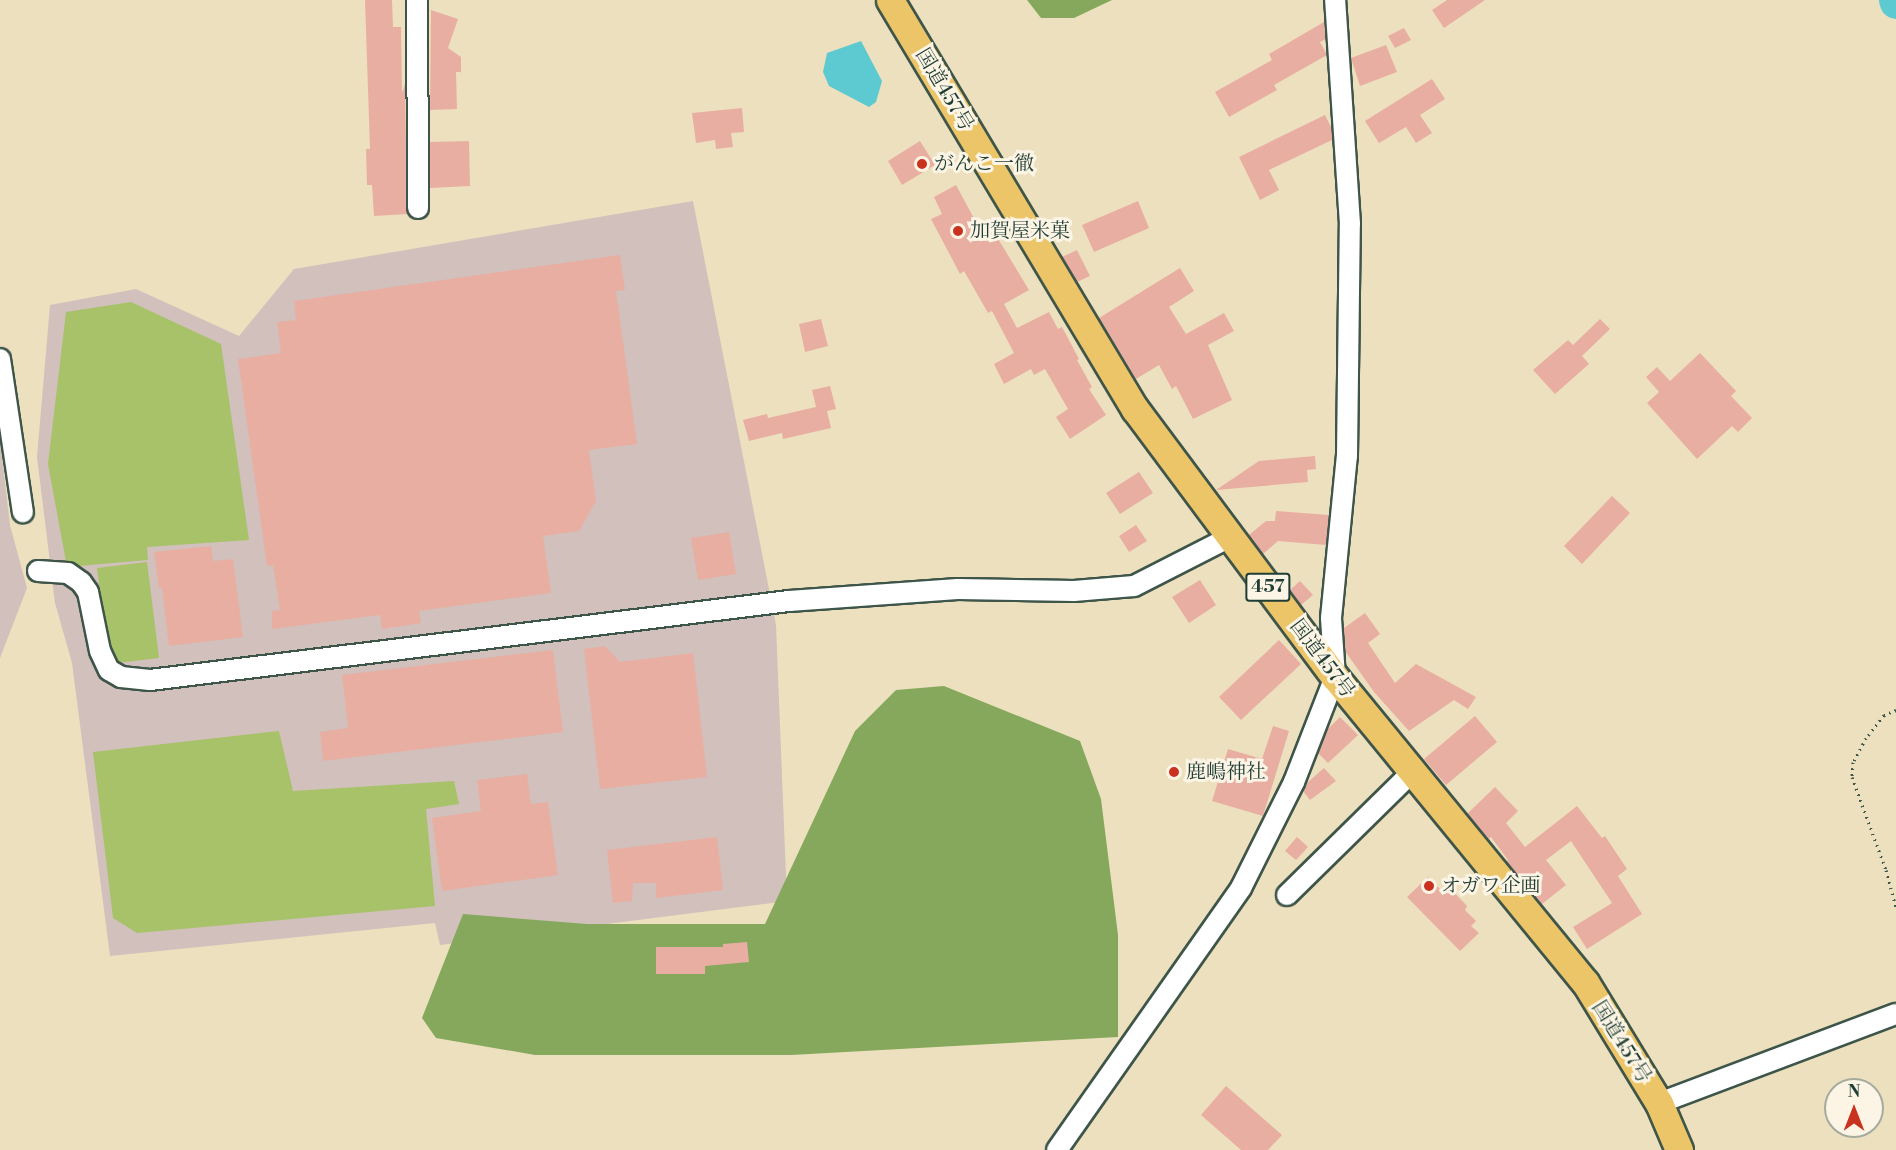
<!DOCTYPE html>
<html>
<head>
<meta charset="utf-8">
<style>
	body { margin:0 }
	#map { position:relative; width:1896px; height:1150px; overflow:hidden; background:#ede0be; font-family:"Libre Bodoni","Noto Serif JP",serif }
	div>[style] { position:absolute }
	.industrial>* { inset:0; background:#d1c0bc }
	.green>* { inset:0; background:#a7c268 }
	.forest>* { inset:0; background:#85a85c }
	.water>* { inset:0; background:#5ccad0 }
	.river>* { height:32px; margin:-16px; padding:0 16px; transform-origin:16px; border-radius:16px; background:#5ccad0 }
	.building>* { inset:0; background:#e8aea2 }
	.path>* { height:3px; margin-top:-1.5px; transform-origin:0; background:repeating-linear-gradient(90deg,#3e5549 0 1.5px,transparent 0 6px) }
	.roads { filter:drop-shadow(2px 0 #3e5549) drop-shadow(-2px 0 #3e5549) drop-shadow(0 2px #3e5549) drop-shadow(0 -2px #3e5549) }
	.minor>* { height:20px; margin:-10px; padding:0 10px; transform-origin:10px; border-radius:10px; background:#fff }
	.highway>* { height:27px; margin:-13.5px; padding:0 13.5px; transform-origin:13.5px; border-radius:13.5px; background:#edc569 }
	.dots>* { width:16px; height:16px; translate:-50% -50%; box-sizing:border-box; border:3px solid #fcf5e5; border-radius:50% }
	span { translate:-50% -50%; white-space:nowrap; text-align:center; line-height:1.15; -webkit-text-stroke:6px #fcf5e5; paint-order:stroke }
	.shield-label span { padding:2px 4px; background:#fcf5e5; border:2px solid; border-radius:4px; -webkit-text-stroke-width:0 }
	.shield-label { font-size:18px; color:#1f3d34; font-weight:700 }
	.street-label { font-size:20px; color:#1f3d34 }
	.poi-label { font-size:20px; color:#1f3d34 }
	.left { translate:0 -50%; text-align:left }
	.north { position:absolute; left:1824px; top:1078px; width:60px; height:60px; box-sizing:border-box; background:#fcf5e5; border:2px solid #a4ab9e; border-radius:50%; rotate:0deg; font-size:16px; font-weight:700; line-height:24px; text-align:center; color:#1f3d34 }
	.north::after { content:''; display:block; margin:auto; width:21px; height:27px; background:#c8321e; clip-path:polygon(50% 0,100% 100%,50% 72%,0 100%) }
</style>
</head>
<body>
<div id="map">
	<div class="industrial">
		<i style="clip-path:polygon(693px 201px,776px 625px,787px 901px,440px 945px,435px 923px,110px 956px,72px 663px,55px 603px,37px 457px,50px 305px,136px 289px,239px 336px,294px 269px)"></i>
		<i style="clip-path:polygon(0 440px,10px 525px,27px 588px,0 658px)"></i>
	</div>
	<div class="green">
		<i style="clip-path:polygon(131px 302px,221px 344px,249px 540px,147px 547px,148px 560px,67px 567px,48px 464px,66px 312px)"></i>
		<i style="clip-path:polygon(147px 562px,159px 658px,109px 664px,97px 568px)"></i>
		<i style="clip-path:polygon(279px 731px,293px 791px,454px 781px,459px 804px,426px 809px,435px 906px,137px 933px,113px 918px,93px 752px)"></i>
	</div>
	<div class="forest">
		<i style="clip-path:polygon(1027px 0,1112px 0,1074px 18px,1041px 18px)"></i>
		<i style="clip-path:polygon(944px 686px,1080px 741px,1101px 799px,1118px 935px,1118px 1037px,791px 1055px,535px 1055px,436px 1038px,422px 1018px,463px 914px,587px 924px,765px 924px,855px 731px,896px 690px)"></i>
	</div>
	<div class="water">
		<i style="clip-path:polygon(861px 41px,882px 81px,876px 102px,869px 107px,829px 86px,823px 72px,827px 53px)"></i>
	</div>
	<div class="river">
		<i style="left:1895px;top:0;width:3px;rotate:72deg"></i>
	</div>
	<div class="building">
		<i style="clip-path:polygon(365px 0,392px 0,393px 27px,401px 27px,402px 93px,405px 84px,407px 214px,374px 216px,372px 185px,367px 185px,366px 149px,370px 149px)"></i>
		<i style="clip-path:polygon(1447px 0,1485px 0,1444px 28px,1432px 10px)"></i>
		<i style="clip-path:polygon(431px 10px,458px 19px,448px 48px,461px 57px,461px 72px,456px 72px,457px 109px,430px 110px)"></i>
		<i style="clip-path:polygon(1324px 22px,1326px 39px,1320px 42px,1327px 55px,1274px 85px,1277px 90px,1229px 117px,1215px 92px,1272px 60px,1269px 54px)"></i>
		<i style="clip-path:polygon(1404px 28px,1411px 40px,1395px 48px,1388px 36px)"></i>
		<i style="clip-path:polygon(1386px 45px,1397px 72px,1360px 86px,1351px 58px)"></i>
		<i style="clip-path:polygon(1432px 79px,1445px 99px,1420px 115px,1432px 133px,1416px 143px,1406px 127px,1379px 143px,1365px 121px)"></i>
		<i style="clip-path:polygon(742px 108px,744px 132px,731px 133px,733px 147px,716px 149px,715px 140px,696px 143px,692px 113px)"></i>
		<i style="clip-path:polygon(1325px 115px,1332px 129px,1332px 140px,1269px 170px,1279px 190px,1260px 200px,1239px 157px)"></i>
		<i style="clip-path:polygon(469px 141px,470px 186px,430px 188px,430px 142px)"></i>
		<i style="clip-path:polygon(920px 141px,935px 165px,902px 185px,888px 161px)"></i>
		<i style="clip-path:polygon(956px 185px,982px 233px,994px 232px,1029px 290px,1004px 304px,1017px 328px,1049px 312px,1058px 329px,1062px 327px,1079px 359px,1077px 360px,1092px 387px,1089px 389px,1106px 415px,1070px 439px,1056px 417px,1068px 409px,1045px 369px,1034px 375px,1031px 369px,1004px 384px,994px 364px,1014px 353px,992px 311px,988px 313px,964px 271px,960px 274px,931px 219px,942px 214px,934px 197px)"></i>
		<i style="clip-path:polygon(1138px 201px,1149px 228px,1094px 252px,1082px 225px)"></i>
		<i style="clip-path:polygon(1077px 250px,1090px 276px,1077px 282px,1062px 257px)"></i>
		<i style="clip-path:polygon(620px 255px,625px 290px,616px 291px,637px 444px,589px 450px,596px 501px,579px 531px,543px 536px,551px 593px,419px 611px,421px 623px,382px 629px,380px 615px,272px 629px,272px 611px,280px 610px,273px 565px,267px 566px,238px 359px,281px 353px,277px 322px,296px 320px,294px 301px)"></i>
		<i style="clip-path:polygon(1180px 268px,1194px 291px,1169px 307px,1186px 334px,1224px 313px,1234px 331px,1208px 345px,1232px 400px,1193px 419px,1176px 386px,1172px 389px,1159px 365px,1136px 379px,1099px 318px)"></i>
		<i style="clip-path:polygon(821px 319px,828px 346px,805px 352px,799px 324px)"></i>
		<i style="clip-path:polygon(1600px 319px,1610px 329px,1582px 356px,1589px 364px,1555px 394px,1533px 370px,1568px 340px,1573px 345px)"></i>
		<i style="clip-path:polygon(1700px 353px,1736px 391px,1731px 396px,1752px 418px,1738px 432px,1732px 426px,1697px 459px,1647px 403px,1659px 392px,1646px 377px,1657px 367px,1670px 381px)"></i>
		<i style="clip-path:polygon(830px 386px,836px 409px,827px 411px,831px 428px,783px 439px,782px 433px,749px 441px,743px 420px,767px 414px,768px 418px,816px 407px,812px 390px)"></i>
		<i style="clip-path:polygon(1315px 456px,1316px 469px,1307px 470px,1308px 482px,1216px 490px,1259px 461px)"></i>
		<i style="clip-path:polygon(1139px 472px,1153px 493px,1120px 514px,1106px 493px)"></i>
		<i style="clip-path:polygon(1612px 496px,1630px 513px,1582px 564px,1564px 546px)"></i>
		<i style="clip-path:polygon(1276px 511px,1329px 515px,1326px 545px,1278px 541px,1263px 554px,1249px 535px,1266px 521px,1275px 521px)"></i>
		<i style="clip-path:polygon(1136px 525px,1147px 541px,1129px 552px,1119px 536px)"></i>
		<i style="clip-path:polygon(729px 532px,736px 574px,698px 580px,691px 538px)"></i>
		<i style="clip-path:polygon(211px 546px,213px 561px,233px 559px,243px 637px,169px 646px,162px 588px,159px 588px,154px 552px)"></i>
		<i style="clip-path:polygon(1200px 580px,1216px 605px,1189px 623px,1172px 597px)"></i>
		<i style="clip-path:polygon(1300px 581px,1313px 595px,1301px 605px,1290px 590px)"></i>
		<i style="clip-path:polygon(1365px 613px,1380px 634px,1368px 643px,1395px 683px,1416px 664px,1476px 697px,1468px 709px,1454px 700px,1409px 731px,1374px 692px,1345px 651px,1344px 628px)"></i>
		<i style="clip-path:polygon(1279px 640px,1301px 664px,1241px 720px,1219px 697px)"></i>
		<i style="clip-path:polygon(605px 646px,620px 662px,693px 653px,707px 777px,600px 789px,584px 649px)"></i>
		<i style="clip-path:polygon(553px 650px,563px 732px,323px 761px,320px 732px,348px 728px,342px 675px)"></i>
		<i style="clip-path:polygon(1475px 716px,1497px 742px,1446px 785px,1424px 759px)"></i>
		<i style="clip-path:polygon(1340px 717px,1358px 735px,1328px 763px,1318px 753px,1328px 729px)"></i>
		<i style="clip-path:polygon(1273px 726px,1289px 731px,1263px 816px,1212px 801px,1228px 749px,1262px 759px)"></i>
		<i style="clip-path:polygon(1324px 768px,1336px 781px,1310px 800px,1303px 791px,1307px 783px)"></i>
		<i style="clip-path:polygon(527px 774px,531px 804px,548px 802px,558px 875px,442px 891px,432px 818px,481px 811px,477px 780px)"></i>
		<i style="clip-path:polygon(1495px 787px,1518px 811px,1506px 823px,1525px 847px,1577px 806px,1602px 838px,1605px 836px,1627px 869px,1618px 876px,1642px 914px,1587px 949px,1573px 927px,1612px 903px,1571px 841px,1546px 860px,1566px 885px,1542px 904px,1507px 862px,1508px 860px,1491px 837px,1489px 839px,1467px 814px)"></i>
		<i style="clip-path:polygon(717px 837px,723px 890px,656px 898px,656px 883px,633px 883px,632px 901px,613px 903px,607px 850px)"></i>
		<i style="clip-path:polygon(1297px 837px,1308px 847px,1296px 860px,1285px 851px)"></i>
		<i style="clip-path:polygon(1428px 877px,1442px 891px,1447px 885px,1467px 906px,1465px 910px,1476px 921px,1471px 926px,1479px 933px,1460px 951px,1407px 897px)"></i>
		<i style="clip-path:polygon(747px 942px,749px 962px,705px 966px,705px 974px,656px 974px,656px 947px,723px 947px,723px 944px)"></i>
		<i style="clip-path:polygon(1226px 1086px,1282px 1135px,1268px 1150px,1241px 1150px,1201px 1115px)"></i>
	</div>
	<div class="path">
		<i style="left:1896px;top:710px;width:13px;rotate:157deg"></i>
		<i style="left:1884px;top:715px;width:29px;rotate:128deg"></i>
		<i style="left:1866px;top:738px;width:27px;rotate:118deg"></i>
		<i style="left:1853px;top:762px;width:15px;rotate:94deg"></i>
		<i style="left:1852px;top:777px;width:99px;rotate:69.9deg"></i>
		<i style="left:1886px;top:870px;width:39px;rotate:75deg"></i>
	</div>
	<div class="roads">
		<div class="minor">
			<i style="left:417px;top:0;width:208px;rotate:89.7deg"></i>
			<i style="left:0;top:359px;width:155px;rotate:81.5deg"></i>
			<i style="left:38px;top:571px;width:30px;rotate:4deg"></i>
			<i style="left:68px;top:573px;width:16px;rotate:35deg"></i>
			<i style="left:81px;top:582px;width:12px;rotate:55deg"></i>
			<i style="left:88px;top:592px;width:60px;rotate:78.5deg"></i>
			<i style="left:100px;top:651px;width:21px;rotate:65deg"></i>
			<i style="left:109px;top:670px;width:14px;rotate:30deg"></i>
			<i style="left:121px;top:677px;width:29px;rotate:6deg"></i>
			<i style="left:150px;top:680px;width:644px;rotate:-7.05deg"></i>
			<i style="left:789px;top:601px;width:169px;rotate:-4.1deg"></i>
			<i style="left:958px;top:589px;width:116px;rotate:1deg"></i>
			<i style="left:1074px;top:591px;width:60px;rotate:-4.8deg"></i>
			<i style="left:1134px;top:586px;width:108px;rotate:-27deg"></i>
			<i style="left:1287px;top:895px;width:175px;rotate:-44.5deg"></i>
			<i style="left:1659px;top:1103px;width:253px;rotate:-20.6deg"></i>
			<i style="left:1057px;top:1150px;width:320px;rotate:-54.9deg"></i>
			<i style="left:1241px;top:888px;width:119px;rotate:-63.4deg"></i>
			<i style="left:1294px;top:782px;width:113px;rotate:-68.7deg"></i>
			<i style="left:1335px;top:677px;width:59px;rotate:-93.9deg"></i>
			<i style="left:1331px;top:618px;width:163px;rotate:-84.4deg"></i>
			<i style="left:1347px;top:456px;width:232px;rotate:-89.3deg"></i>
			<i style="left:1350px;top:224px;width:225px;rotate:-93.8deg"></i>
		</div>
		<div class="highway">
			<i style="left:890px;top:0;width:477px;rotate:59.1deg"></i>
			<i style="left:1135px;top:409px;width:334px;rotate:53.3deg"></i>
			<i style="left:1335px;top:677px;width:394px;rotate:50.7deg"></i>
			<i style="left:1585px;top:982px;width:142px;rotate:58.6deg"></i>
			<i style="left:1659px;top:1103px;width:51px;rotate:66.9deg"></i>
		</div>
	</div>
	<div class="dots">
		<i style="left:922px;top:164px;background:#c8321e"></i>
		<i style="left:958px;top:231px;background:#c8321e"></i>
		<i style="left:1174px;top:772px;background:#c8321e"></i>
		<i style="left:1429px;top:886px;background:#c8321e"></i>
	</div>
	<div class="shield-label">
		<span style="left:1268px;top:587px">457</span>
	</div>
	<div class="street-label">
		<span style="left:944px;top:90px;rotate:59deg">国道457号</span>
		<span style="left:1322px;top:659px;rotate:53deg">国道457号</span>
		<span style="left:1621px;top:1042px;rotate:58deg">国道457号</span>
	</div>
	<div class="poi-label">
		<span class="left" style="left:934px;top:164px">がんこ一徹</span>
		<span class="left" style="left:970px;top:231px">加賀屋米菓</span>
		<span class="left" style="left:1186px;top:772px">鹿嶋神社</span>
		<span class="left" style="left:1441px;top:886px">オガワ企画</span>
	</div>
	<div class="north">N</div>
</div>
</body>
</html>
